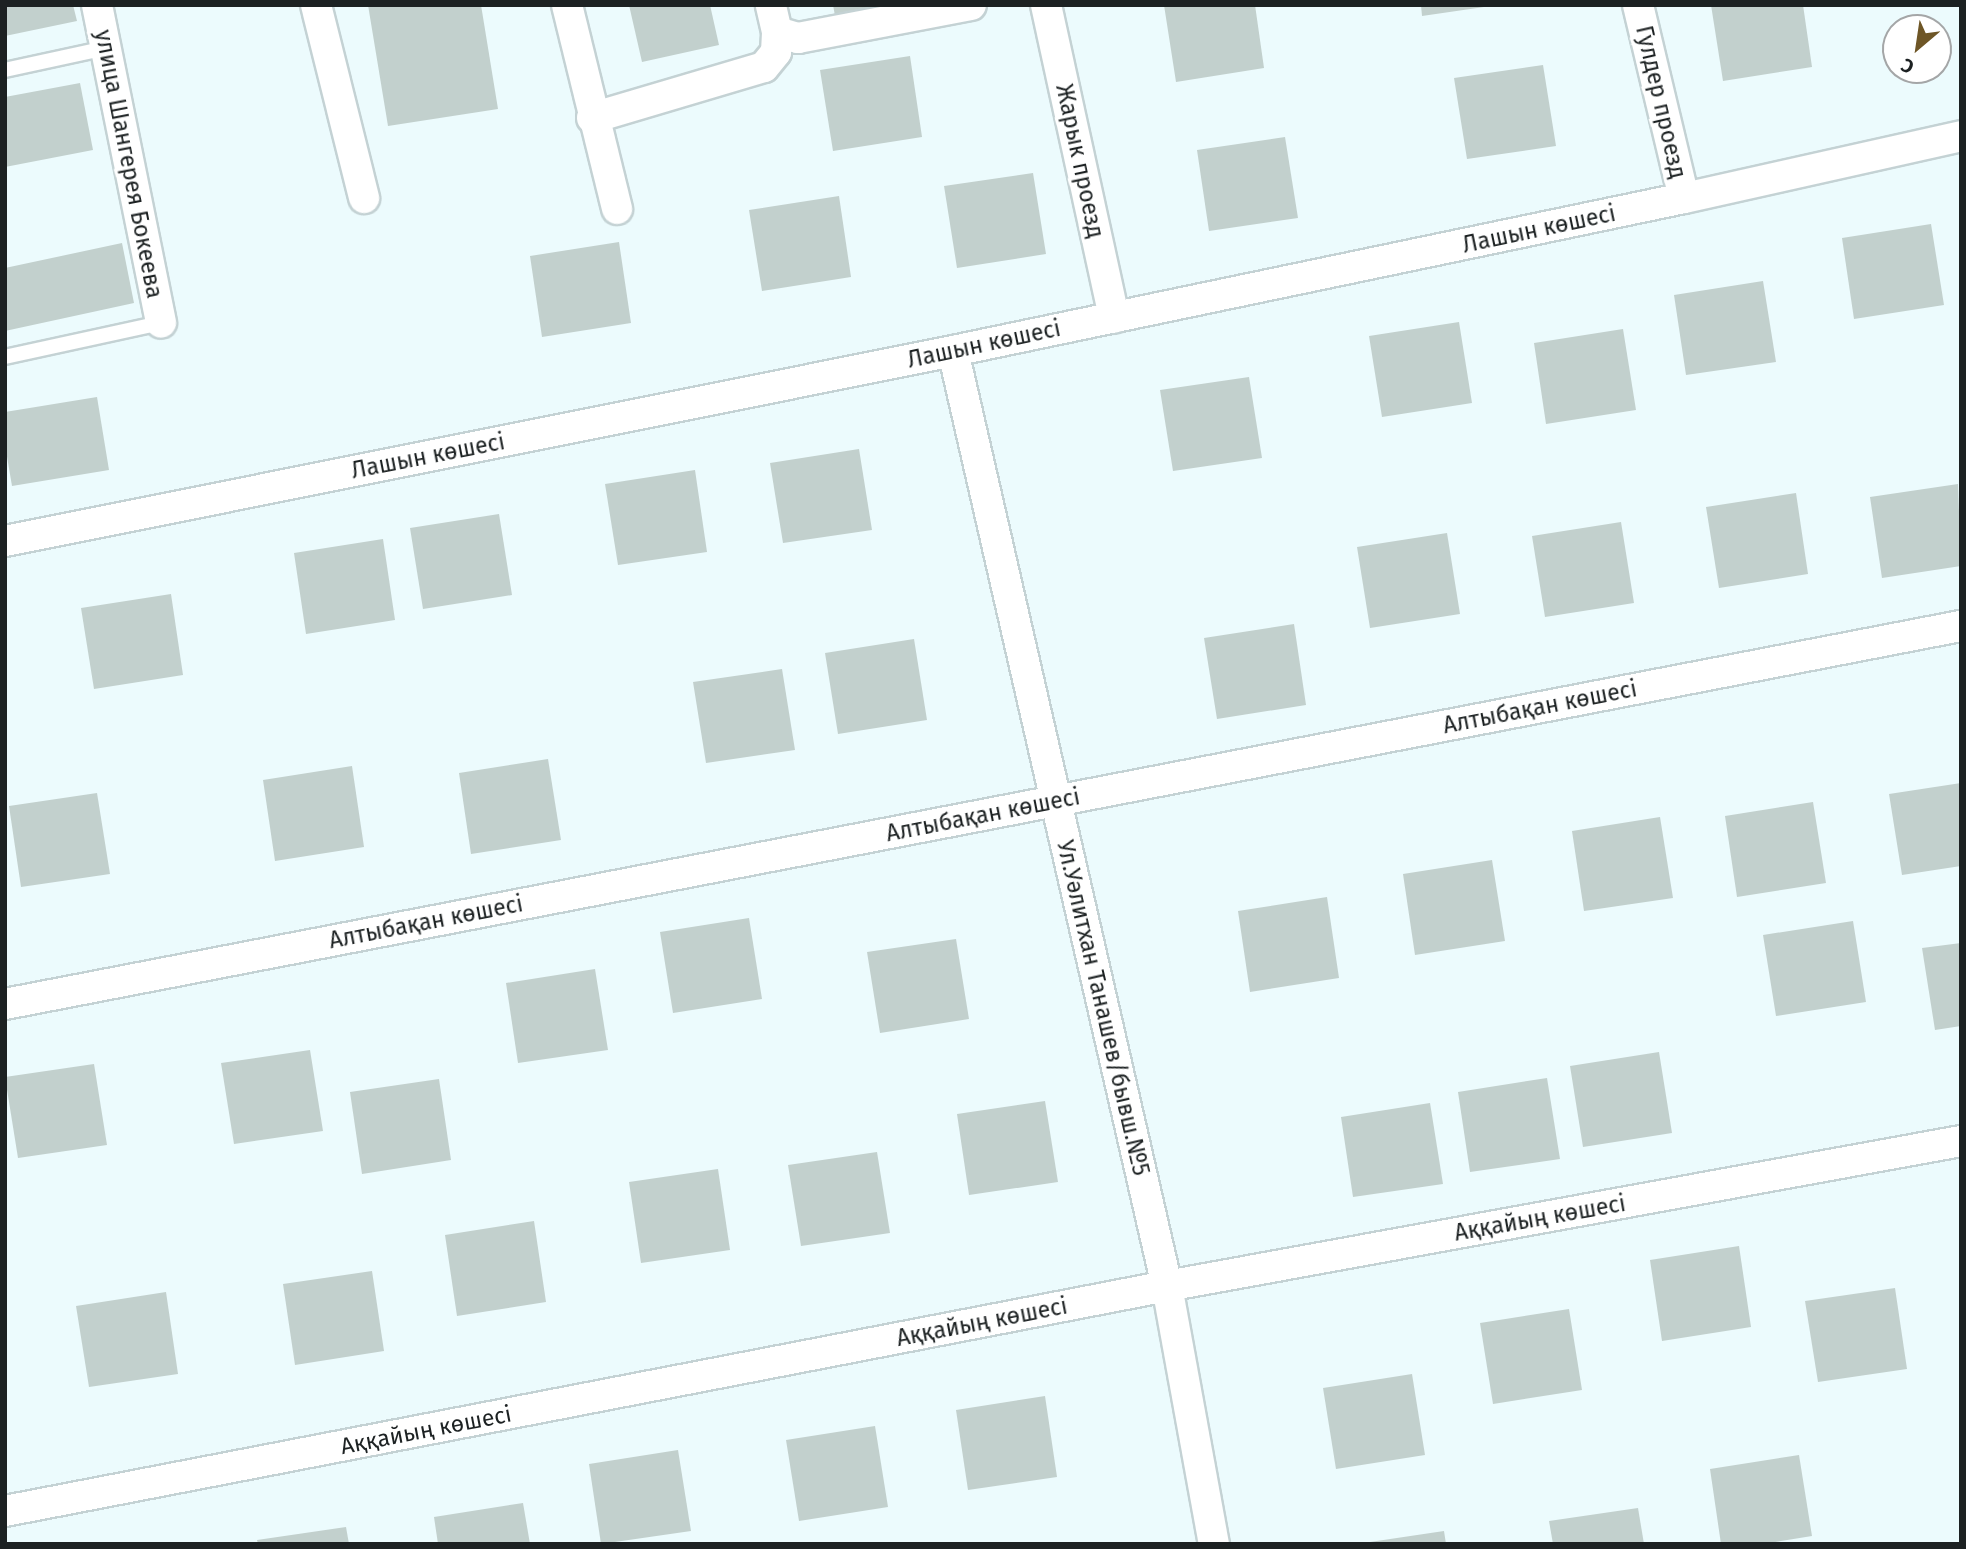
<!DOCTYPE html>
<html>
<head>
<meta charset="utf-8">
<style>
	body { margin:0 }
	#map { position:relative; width:1966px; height:1549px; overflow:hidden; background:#ecfbfd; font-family:"Fira Sans",sans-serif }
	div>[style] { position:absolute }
	.building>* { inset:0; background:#c2d0cd }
	.roads { filter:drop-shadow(2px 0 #c4d2d4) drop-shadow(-2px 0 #c4d2d4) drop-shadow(0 2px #c4d2d4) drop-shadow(0 -2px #c4d2d4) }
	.lane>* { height:14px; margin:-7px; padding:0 7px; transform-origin:7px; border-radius:7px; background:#fff }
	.street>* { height:30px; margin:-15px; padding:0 15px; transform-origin:15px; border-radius:15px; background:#fff }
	span { translate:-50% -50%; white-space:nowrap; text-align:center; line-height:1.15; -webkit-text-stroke:6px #fff; paint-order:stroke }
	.street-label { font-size:23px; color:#1c2122 }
	.frame { position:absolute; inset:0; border:7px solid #1c2122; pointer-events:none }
	.north { position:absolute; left:1882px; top:14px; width:70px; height:70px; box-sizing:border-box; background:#fff; border:2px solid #a4a6a7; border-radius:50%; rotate:209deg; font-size:19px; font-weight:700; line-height:28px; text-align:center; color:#1c2122 }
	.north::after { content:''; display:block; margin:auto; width:24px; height:32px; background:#6e5626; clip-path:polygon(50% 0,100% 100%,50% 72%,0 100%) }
</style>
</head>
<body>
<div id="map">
	<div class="building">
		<i style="clip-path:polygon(5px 5px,73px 5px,77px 21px,5px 36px)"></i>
		<i style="clip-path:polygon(368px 5px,481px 5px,498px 109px,388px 126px)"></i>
		<i style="clip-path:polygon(629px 5px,710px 5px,719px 45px,642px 62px)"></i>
		<i style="clip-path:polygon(833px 5px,904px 5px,836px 21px)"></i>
		<i style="clip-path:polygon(1164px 5px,1255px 5px,1264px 68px,1176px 82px)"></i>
		<i style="clip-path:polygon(1421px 5px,1484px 5px,1484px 7px,1422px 16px)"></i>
		<i style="clip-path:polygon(1711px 5px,1803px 5px,1812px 67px,1723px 81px)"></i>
		<i style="clip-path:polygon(910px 56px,922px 137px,833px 151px,820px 70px)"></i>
		<i style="clip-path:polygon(1543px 65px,1556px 146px,1467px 159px,1454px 78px)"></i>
		<i style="clip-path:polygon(80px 83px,93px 150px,5px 167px,5px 97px)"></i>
		<i style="clip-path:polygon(1285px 137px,1298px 218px,1209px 231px,1197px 150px)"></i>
		<i style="clip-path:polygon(1033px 173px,1046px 254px,957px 268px,944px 186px)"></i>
		<i style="clip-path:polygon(839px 196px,851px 277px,762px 291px,749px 210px)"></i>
		<i style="clip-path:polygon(1931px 224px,1944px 305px,1854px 319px,1842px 238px)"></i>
		<i style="clip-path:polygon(619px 242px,631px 323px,542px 337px,530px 256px)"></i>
		<i style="clip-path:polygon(122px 243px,134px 303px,5px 331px,5px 268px)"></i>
		<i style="clip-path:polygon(1763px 281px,1776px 362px,1686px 375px,1674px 295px)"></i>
		<i style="clip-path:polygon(1459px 322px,1472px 403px,1382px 417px,1369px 336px)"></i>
		<i style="clip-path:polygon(1623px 329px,1636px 410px,1546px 424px,1534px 343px)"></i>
		<i style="clip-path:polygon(1249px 377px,1262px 458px,1173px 471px,1160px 390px)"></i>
		<i style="clip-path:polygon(97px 397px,109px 470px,12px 486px,5px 445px,5px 412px)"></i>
		<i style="clip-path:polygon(859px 449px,872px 530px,783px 543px,770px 463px)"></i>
		<i style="clip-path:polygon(695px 470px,707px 552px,618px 565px,605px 484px)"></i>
		<i style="clip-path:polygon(1958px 484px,1961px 566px,1882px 578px,1870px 497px)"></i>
		<i style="clip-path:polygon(1796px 493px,1808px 574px,1719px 588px,1706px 507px)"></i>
		<i style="clip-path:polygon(499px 514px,512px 595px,423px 609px,410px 528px)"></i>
		<i style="clip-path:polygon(1621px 522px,1634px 603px,1545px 617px,1532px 536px)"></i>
		<i style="clip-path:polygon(1447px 533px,1460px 614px,1370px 628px,1357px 547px)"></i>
		<i style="clip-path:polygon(383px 539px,395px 620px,306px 634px,294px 553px)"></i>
		<i style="clip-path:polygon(171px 594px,183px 675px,94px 689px,81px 608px)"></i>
		<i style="clip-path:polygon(1294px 624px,1306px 705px,1217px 719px,1204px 638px)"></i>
		<i style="clip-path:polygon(914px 639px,927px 720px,838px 734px,825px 653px)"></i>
		<i style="clip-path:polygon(782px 669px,795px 750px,706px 763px,693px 682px)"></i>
		<i style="clip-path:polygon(548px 759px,561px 840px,471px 854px,459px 773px)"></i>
		<i style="clip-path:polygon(352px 766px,364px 847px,275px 861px,263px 780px)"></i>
		<i style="clip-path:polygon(1961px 783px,1961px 866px,1902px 875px,1889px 794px)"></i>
		<i style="clip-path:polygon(97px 793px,110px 874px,21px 887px,9px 806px)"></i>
		<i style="clip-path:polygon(1813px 802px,1826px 883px,1737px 897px,1725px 816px)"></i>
		<i style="clip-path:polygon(1660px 817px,1673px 898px,1584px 911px,1572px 831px)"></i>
		<i style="clip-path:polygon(1492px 860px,1505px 941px,1415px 955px,1403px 874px)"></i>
		<i style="clip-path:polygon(1327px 897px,1339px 978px,1250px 992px,1238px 911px)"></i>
		<i style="clip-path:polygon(749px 918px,762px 999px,673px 1013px,660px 932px)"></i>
		<i style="clip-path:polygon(1853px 921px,1866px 1002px,1776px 1016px,1763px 935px)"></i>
		<i style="clip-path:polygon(956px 939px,969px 1019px,880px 1033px,867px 952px)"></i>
		<i style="clip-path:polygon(1961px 943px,1961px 1026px,1935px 1030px,1922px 948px)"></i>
		<i style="clip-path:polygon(595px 969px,608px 1050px,518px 1063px,506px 983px)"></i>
		<i style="clip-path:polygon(310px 1050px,323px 1131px,234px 1144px,221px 1063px)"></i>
		<i style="clip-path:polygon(1659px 1052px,1672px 1133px,1583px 1147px,1570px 1066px)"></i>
		<i style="clip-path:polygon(94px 1064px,107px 1145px,18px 1158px,5px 1077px)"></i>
		<i style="clip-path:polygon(1547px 1078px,1560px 1159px,1470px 1172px,1458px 1092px)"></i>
		<i style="clip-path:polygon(439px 1079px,451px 1160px,362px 1174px,350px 1092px)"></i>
		<i style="clip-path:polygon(1045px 1101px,1058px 1182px,969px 1195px,957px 1114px)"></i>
		<i style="clip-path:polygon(1430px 1103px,1443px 1184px,1353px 1197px,1341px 1117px)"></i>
		<i style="clip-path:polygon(877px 1152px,890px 1233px,801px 1246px,788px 1165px)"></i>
		<i style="clip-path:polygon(718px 1169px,730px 1250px,641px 1263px,629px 1182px)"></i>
		<i style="clip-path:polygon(534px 1221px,546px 1302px,457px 1316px,445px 1235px)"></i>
		<i style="clip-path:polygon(1739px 1246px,1751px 1327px,1662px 1341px,1650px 1260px)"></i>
		<i style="clip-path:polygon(372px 1271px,384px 1351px,295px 1365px,283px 1284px)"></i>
		<i style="clip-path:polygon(1895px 1288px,1907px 1369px,1818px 1382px,1805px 1301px)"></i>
		<i style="clip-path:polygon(166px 1292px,178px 1374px,89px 1387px,76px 1306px)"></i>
		<i style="clip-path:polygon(1569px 1309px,1582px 1390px,1493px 1404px,1480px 1323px)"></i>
		<i style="clip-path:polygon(1412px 1374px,1425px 1455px,1336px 1469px,1323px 1388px)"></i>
		<i style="clip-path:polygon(1045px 1396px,1057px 1477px,968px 1490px,956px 1410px)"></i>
		<i style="clip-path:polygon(875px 1426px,888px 1507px,799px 1521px,786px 1440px)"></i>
		<i style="clip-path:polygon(678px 1450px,691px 1531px,601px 1544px,589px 1464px)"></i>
		<i style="clip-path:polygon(1799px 1455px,1812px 1536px,1763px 1544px,1721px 1544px,1710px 1469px)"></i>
		<i style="clip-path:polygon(523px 1503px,530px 1544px,438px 1544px,434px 1517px)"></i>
		<i style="clip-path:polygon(1638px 1508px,1644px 1544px,1553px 1544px,1549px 1521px)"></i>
		<i style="clip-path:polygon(346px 1527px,349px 1544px,258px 1544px,257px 1540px)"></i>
		<i style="clip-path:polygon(1444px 1531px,1446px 1544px,1371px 1544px,1370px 1542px)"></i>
	</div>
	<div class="roads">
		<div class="lane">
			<i style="left:5px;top:70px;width:103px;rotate:-12.3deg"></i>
			<i style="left:5px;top:357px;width:160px;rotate:-12.3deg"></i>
		</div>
		<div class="street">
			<i style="left:97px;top:5px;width:324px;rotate:78.6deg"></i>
			<i style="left:316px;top:5px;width:199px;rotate:76deg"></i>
			<i style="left:567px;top:5px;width:210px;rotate:76.2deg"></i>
			<i style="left:1046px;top:5px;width:320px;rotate:77.7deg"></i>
			<i style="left:1638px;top:5px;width:198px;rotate:76.6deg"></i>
			<i style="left:777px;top:32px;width:22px;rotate:16deg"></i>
			<i style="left:798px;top:38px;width:176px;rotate:-10.8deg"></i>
			<i style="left:592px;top:118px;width:179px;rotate:-16.5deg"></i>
			<i style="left:764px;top:67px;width:19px;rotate:-51deg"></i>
			<i style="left:776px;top:52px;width:20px;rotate:-87deg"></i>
			<i style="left:777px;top:32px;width:28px;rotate:-103deg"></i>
			<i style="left:953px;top:351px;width:959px;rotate:77.11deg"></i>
			<i style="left:1167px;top:1286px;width:262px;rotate:79.7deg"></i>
			<i style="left:5px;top:541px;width:967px;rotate:-11.33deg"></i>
			<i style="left:953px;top:351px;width:747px;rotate:-11.82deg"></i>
			<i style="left:1684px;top:198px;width:284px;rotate:-12.6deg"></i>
			<i style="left:5px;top:1004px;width:1992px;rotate:-10.94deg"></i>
			<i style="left:5px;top:1511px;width:1184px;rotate:-10.96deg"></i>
			<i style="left:1167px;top:1286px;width:807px;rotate:-10.35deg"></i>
		</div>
	</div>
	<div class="street-label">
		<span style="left:1661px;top:102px;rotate:77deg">Гулдер проезд</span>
		<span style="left:1080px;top:161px;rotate:78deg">Жарык проезд</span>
		<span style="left:129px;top:164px;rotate:79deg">улица Шангерея Бокеева</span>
		<span style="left:1539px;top:229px;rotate:-12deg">Лашын көшесі</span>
		<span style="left:984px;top:344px;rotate:-12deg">Лашын көшесі</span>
		<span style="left:428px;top:456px;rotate:-11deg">Лашын көшесі</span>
		<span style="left:1540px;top:707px;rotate:-11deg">Алтыбақан көшесі</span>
		<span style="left:983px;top:815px;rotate:-11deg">Алтыбақан көшесі</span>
		<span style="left:426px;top:922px;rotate:-11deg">Алтыбақан көшесі</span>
		<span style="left:1103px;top:1008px;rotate:77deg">Ул.Уәлитхан Танашев/бывш.№5</span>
		<span style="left:1540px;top:1218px;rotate:-10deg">Аққайың көшесі</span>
		<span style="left:982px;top:1322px;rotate:-11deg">Аққайың көшесі</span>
		<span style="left:426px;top:1430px;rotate:-11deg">Аққайың көшесі</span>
	</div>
	<div class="frame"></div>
	<div class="north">С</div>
</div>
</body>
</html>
